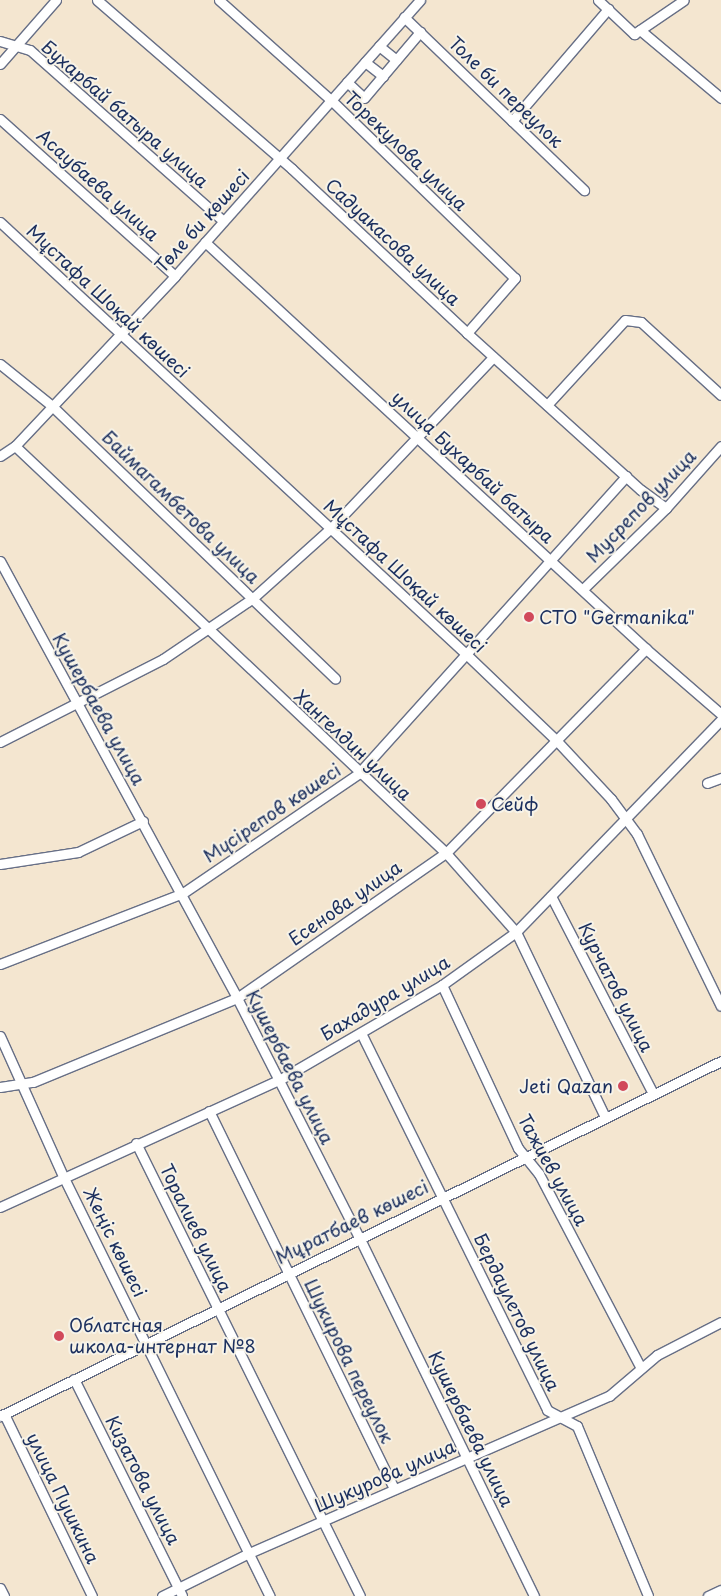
<!DOCTYPE html>
<html>
<head>
<meta charset="utf-8">
<style>
	body { margin:0 }
	#map { position:relative; width:721px; height:1596px; overflow:hidden; background:#f4e6d0; font-family:"Playpen Sans",sans-serif }
	div>[style] { position:absolute }
	.roads { filter:drop-shadow(1px 0 #676f86) drop-shadow(-1px 0 #676f86) drop-shadow(0 1px #676f86) drop-shadow(0 -1px #676f86) }
	.minor>* { height:9px; margin:-4.5px; padding:0 4.5px; transform-origin:4.5px; border-radius:4.5px; background:#fff }
	.dots>* { width:14px; height:14px; translate:-50% -50%; box-sizing:border-box; border:2px solid #f7f3e8; border-radius:50% }
	span { translate:-50% -50%; white-space:nowrap; text-align:center; line-height:1.15; -webkit-text-stroke:4px #f7f3e8; paint-order:stroke }
	.street-label { font-size:18px; color:#1b2f5e }
	.poi-label { font-size:18px; color:#1b2f5e }
	.left { translate:0 -50%; text-align:left }
	.right { translate:-100% -50%; text-align:right }
</style>
</head>
<body>
<div id="map">
	<div class="roads">
		<div class="minor">
			<i style="left:97px;top:0;width:258px;rotate:40.9deg"></i>
			<i style="left:292px;top:169px;width:240px;rotate:43.1deg"></i>
			<i style="left:467px;top:333px;width:234px;rotate:42.1deg"></i>
			<i style="left:641px;top:490px;width:31px;rotate:36deg"></i>
			<i style="left:219px;top:0;width:150px;rotate:41.8deg"></i>
			<i style="left:331px;top:100px;width:256px;rotate:44.1deg"></i>
			<i style="left:515px;top:278px;width:73px;rotate:131.1deg"></i>
			<i style="left:598px;top:0;width:50px;rotate:43.4deg"></i>
			<i style="left:634px;top:34px;width:60px;rotate:-34.2deg"></i>
			<i style="left:404px;top:17px;width:250px;rotate:43.9deg"></i>
			<i style="left:640px;top:30px;width:106px;rotate:40deg"></i>
			<i style="left:0;top:41px;width:31px;rotate:17deg"></i>
			<i style="left:30px;top:50px;width:258px;rotate:41.5deg"></i>
			<i style="left:379px;top:46px;width:22px;rotate:39deg"></i>
			<i style="left:365px;top:62px;width:23px;rotate:38deg"></i>
			<i style="left:0;top:64px;width:85px;rotate:-48.8deg"></i>
			<i style="left:347px;top:82px;width:23px;rotate:43deg"></i>
			<i style="left:364px;top:98px;width:87px;rotate:-49.7deg"></i>
			<i style="left:0;top:119px;width:235px;rotate:41.9deg"></i>
			<i style="left:512px;top:121px;width:148px;rotate:-49.4deg"></i>
			<i style="left:0;top:222px;width:635px;rotate:42.83deg"></i>
			<i style="left:466px;top:654px;width:124px;rotate:43.7deg"></i>
			<i style="left:556px;top:740px;width:81px;rotate:47deg"></i>
			<i style="left:611px;top:799px;width:44px;rotate:53.4deg"></i>
			<i style="left:637px;top:834px;width:191px;rotate:64deg"></i>
			<i style="left:205px;top:242px;width:600px;rotate:42.7deg"></i>
			<i style="left:646px;top:649px;width:99px;rotate:40.9deg"></i>
			<i style="left:0;top:364px;width:67px;rotate:38.9deg"></i>
			<i style="left:52px;top:406px;width:393px;rotate:43.9deg"></i>
			<i style="left:547px;top:405px;width:115px;rotate:-47.5deg"></i>
			<i style="left:625px;top:320px;width:16px;rotate:7deg"></i>
			<i style="left:641px;top:322px;width:108px;rotate:42.4deg"></i>
			<i style="left:15px;top:446px;width:593px;rotate:43.36deg"></i>
			<i style="left:446px;top:853px;width:106px;rotate:48.5deg"></i>
			<i style="left:516px;top:932px;width:205px;rotate:64.3deg"></i>
			<i style="left:0;top:456px;width:18px;rotate:-34deg"></i>
			<i style="left:15px;top:446px;width:233px;rotate:-46.7deg"></i>
			<i style="left:175px;top:276px;width:369px;rotate:-48.4deg"></i>
			<i style="left:0;top:561px;width:497px;rotate:61.5deg"></i>
			<i style="left:237px;top:998px;width:268px;rotate:63deg"></i>
			<i style="left:359px;top:1237px;width:399px;rotate:64deg"></i>
			<i style="left:583px;top:589px;width:116px;rotate:-44.3deg"></i>
			<i style="left:666px;top:508px;width:83px;rotate:-48.4deg"></i>
			<i style="left:0;top:742px;width:183px;rotate:-27deg"></i>
			<i style="left:163px;top:659px;width:109px;rotate:-34.1deg"></i>
			<i style="left:253px;top:598px;width:103px;rotate:-41.9deg"></i>
			<i style="left:330px;top:529px;width:237px;rotate:-46.5deg"></i>
			<i style="left:707px;top:783px;width:15px;rotate:-20deg"></i>
			<i style="left:0;top:864px;width:79px;rotate:-8.7deg"></i>
			<i style="left:78px;top:852px;width:72px;rotate:-25.5deg"></i>
			<i style="left:551px;top:896px;width:223px;rotate:62.7deg"></i>
			<i style="left:0;top:964px;width:196px;rotate:-21.2deg"></i>
			<i style="left:183px;top:893px;width:212px;rotate:-34.2deg"></i>
			<i style="left:358px;top:774px;width:401px;rotate:-48deg"></i>
			<i style="left:442px;top:985px;width:180px;rotate:65deg"></i>
			<i style="left:518px;top:1148px;width:33px;rotate:51deg"></i>
			<i style="left:539px;top:1174px;width:219px;rotate:62.3deg"></i>
			<i style="left:361px;top:1033px;width:420px;rotate:63.7deg"></i>
			<i style="left:547px;top:1410px;width:34px;rotate:28deg"></i>
			<i style="left:577px;top:1426px;width:184px;rotate:67.3deg"></i>
			<i style="left:0;top:1036px;width:154px;rotate:65.8deg"></i>
			<i style="left:63px;top:1176px;width:468px;rotate:63.8deg"></i>
			<i style="left:0;top:1087px;width:33px;rotate:-9deg"></i>
			<i style="left:33px;top:1082px;width:221px;rotate:-22.4deg"></i>
			<i style="left:237px;top:998px;width:254px;rotate:-34.8deg"></i>
			<i style="left:446px;top:853px;width:286px;rotate:-45.6deg"></i>
			<i style="left:209px;top:1111px;width:421px;rotate:63.9deg"></i>
			<i style="left:136px;top:1143px;width:505px;rotate:63.69deg"></i>
			<i style="left:0;top:1207px;width:307px;rotate:-24.5deg"></i>
			<i style="left:279px;top:1080px;width:189px;rotate:-30.2deg"></i>
			<i style="left:442px;top:985px;width:91px;rotate:-35.6deg"></i>
			<i style="left:516px;top:932px;width:295px;rotate:-46deg"></i>
			<i style="left:74px;top:1379px;width:242px;rotate:63.5deg"></i>
			<i style="left:4px;top:1414px;width:202px;rotate:64.2deg"></i>
			<i style="left:0;top:1416px;width:804px;rotate:-26.21deg"></i>
			<i style="left:0;top:1588px;width:9px;rotate:63deg"></i>
			<i style="left:162px;top:1596px;width:97px;rotate:-26.3deg"></i>
			<i style="left:249px;top:1553px;width:393px;rotate:-23.6deg"></i>
			<i style="left:609px;top:1396px;width:63px;rotate:-40.5deg"></i>
			<i style="left:657px;top:1355px;width:72px;rotate:-27.3deg"></i>
			<i style="left:708px;top:1596px;width:14px;rotate:-25deg"></i>
		</div>
	</div>
	<div class="dots">
		<i style="left:529px;top:617px;background:#d1495b"></i>
		<i style="left:481px;top:804px;background:#d1495b"></i>
		<i style="left:623px;top:1086px;background:#d1495b"></i>
		<i style="left:59px;top:1336px;background:#d1495b"></i>
	</div>
	<div class="street-label">
		<span style="left:506px;top:92px;rotate:44deg">Толе би переулок</span>
		<span style="left:125px;top:114px;rotate:41deg">Бухарбай батыра улица</span>
		<span style="left:406px;top:151px;rotate:44deg">Торекулова улица</span>
		<span style="left:98px;top:185px;rotate:42deg">Асаубаева улица</span>
		<span style="left:202px;top:221px;rotate:-48deg">Төле би көшесі</span>
		<span style="left:393px;top:242px;rotate:43deg">Садуакасова улица</span>
		<span style="left:108px;top:301px;rotate:43deg">Мұстафа Шоқай көшесі</span>
		<span style="left:473px;top:467px;rotate:43deg">улица Бухарбай батыра</span>
		<span style="left:641px;top:506px;rotate:-46deg">Мусрепов улица</span>
		<span style="left:181px;top:507px;rotate:44deg">Баймагамбетова улица</span>
		<span style="left:405px;top:576px;rotate:43deg">Мұстафа Шоқай көшесі</span>
		<span style="left:99px;top:709px;rotate:61deg">Кушербаева улица</span>
		<span style="left:353px;top:745px;rotate:43deg">Хангелдин улица</span>
		<span style="left:272px;top:813px;rotate:-34deg">Мүсірепов көшесі</span>
		<span style="left:345px;top:903px;rotate:-35deg">Есенова улица</span>
		<span style="left:616px;top:987px;rotate:63deg">Курчатов улица</span>
		<span style="left:385px;top:998px;rotate:-31deg">Бахадура улица</span>
		<span style="left:290px;top:1067px;rotate:63deg">Кушербаева улица</span>
		<span style="left:553px;top:1170px;rotate:61deg">Тажиев улица</span>
		<span style="left:352px;top:1222px;rotate:-26deg">Мұратбаев көшесі</span>
		<span style="left:196px;top:1228px;rotate:64deg">Торалиев улица</span>
		<span style="left:115px;top:1242px;rotate:64deg">Жеңіс көшесі</span>
		<span style="left:517px;top:1312px;rotate:64deg">Бердаулетов улица</span>
		<span style="left:349px;top:1361px;rotate:64deg">Шукирова переулок</span>
		<span style="left:471px;top:1429px;rotate:64deg">Кушербаева улица</span>
		<span style="left:385px;top:1476px;rotate:-24deg">Шукурова улица</span>
		<span style="left:143px;top:1480px;rotate:63deg">Кизатова улица</span>
		<span style="left:63px;top:1498px;rotate:64deg">улица Пушкина</span>
	</div>
	<div class="poi-label">
		<span class="left" style="left:539px;top:617px">СТО "Germanika"</span>
		<span class="left" style="left:491px;top:804px">Сейф</span>
		<span class="right" style="left:613px;top:1086px">Jeti Qazan</span>
		<span class="left" style="left:69px;top:1336px">Облатсная<br>школа-интернат №8</span>
	</div>
</div>
</body>
</html>
